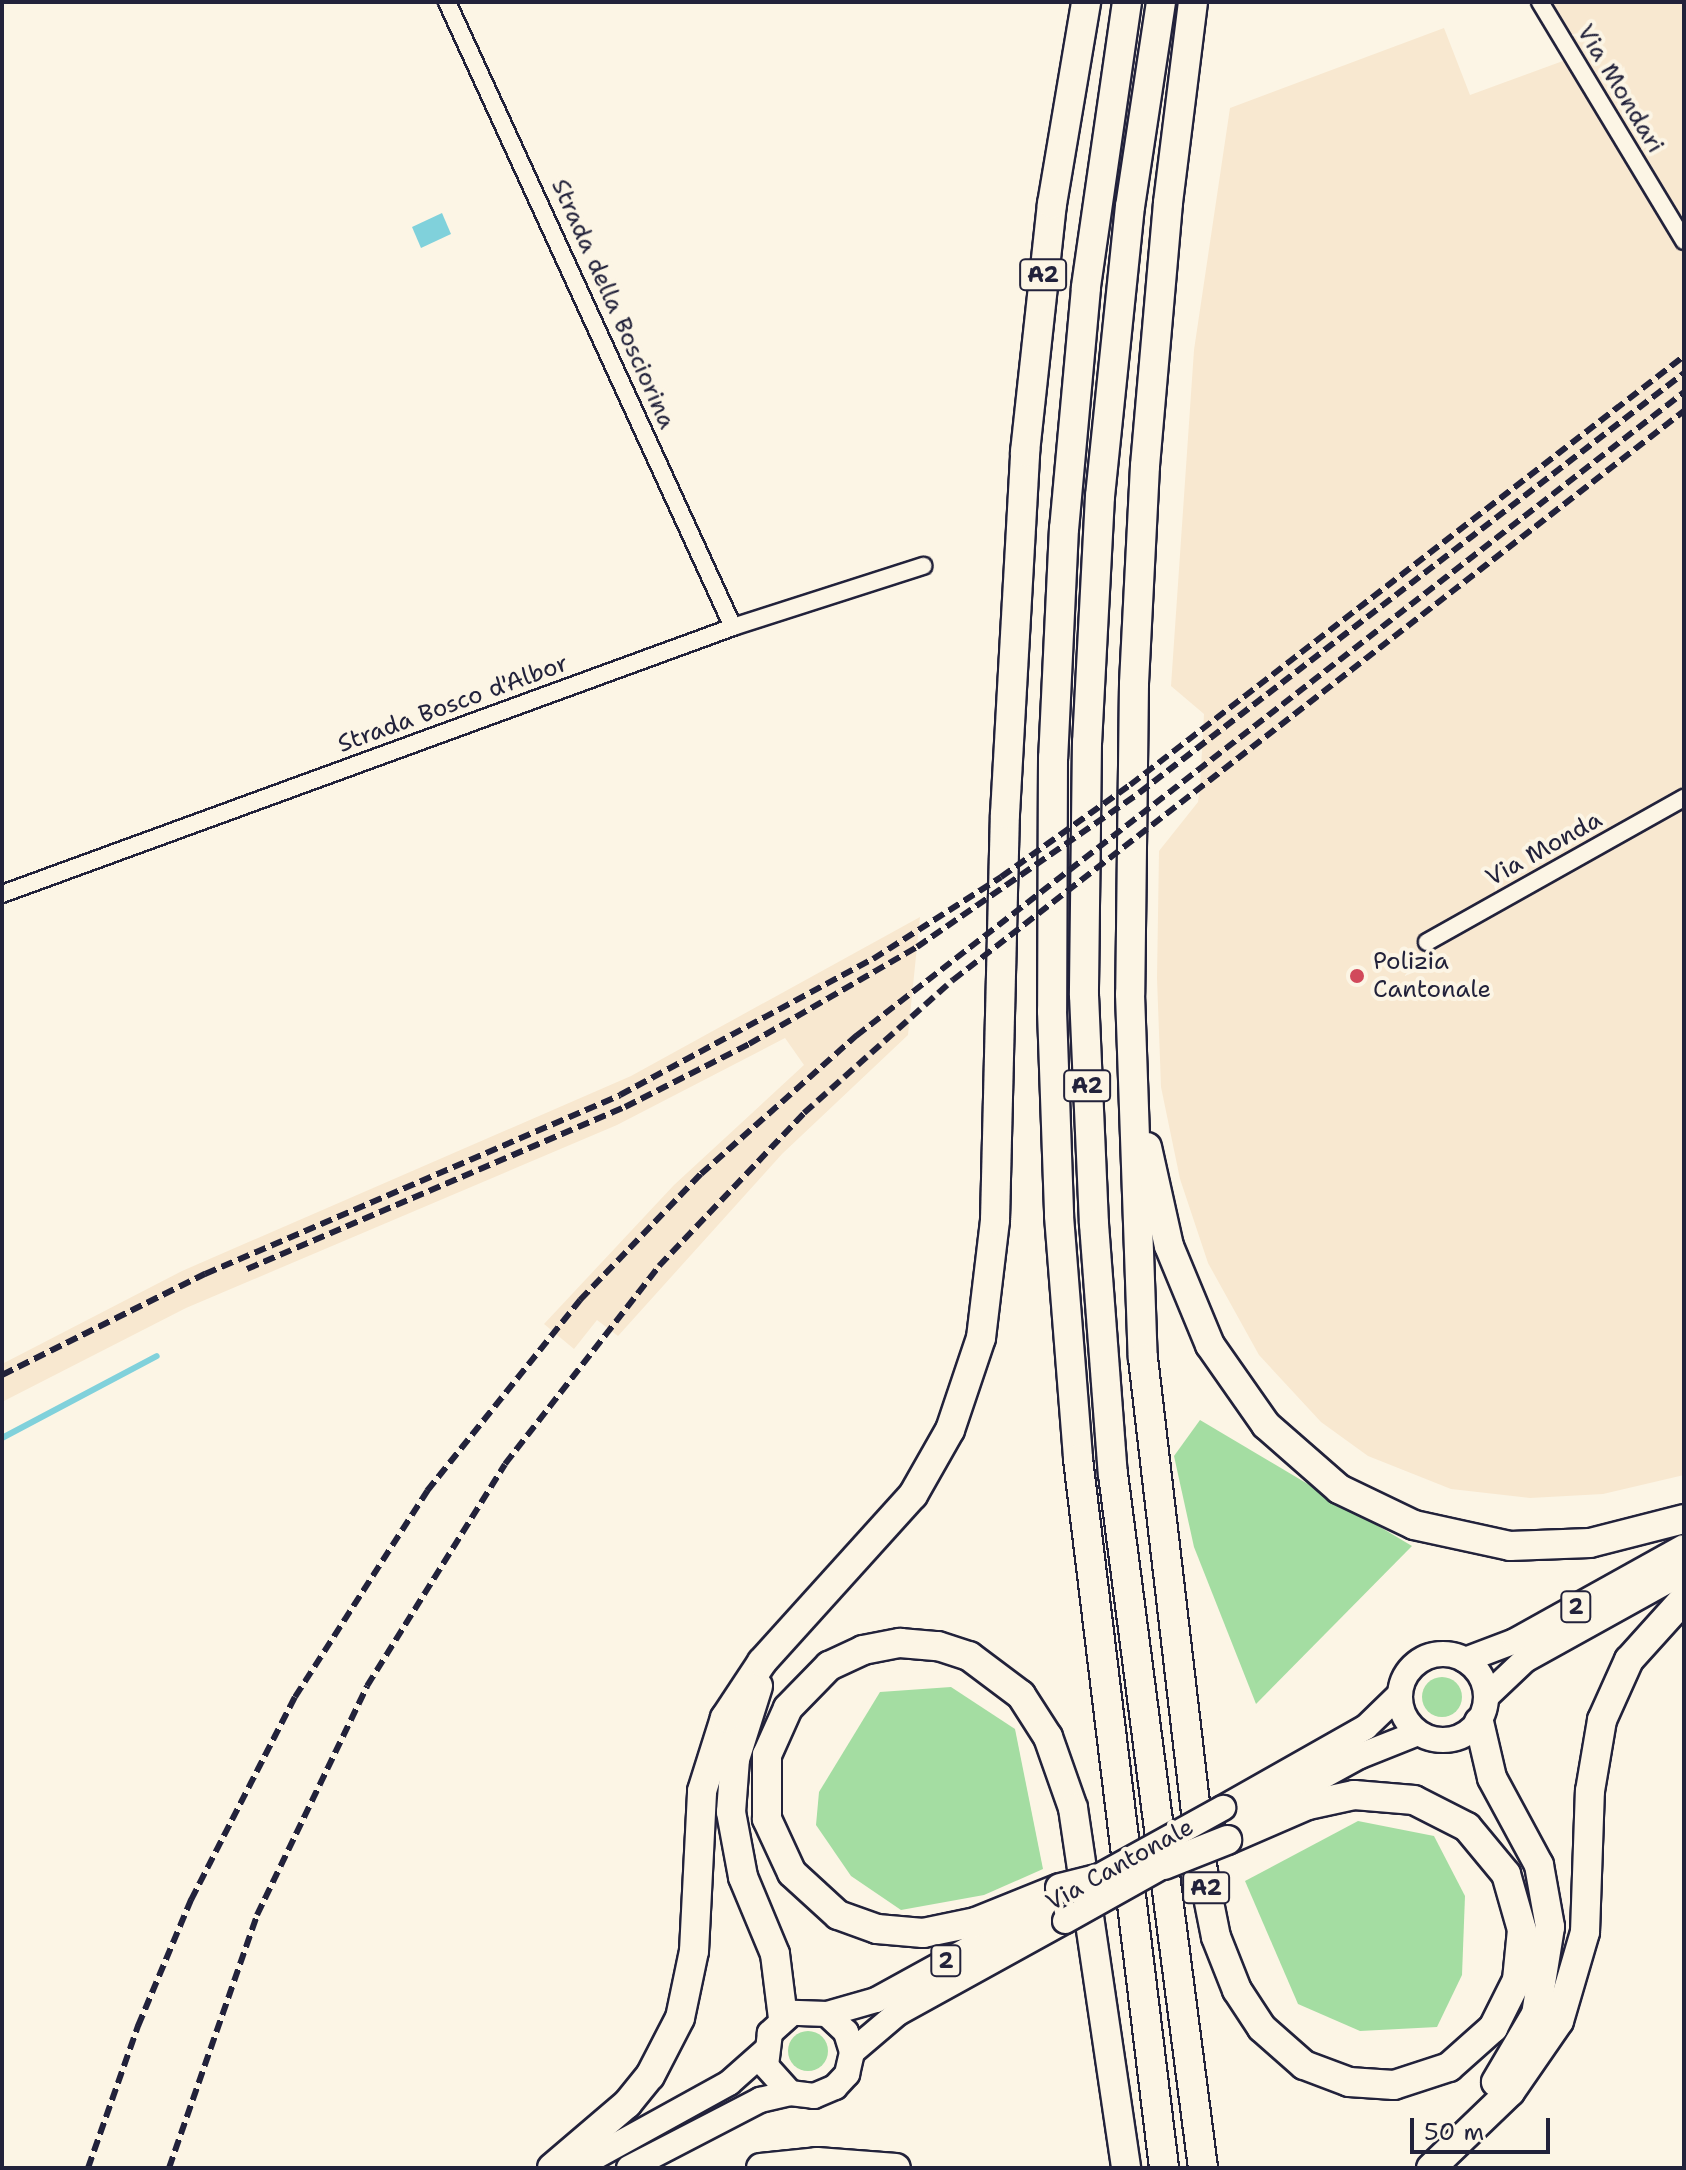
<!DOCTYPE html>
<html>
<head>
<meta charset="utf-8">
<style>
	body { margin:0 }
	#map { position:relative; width:1686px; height:2170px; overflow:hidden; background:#fcf5e5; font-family:"Shantell Sans",sans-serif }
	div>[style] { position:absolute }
	.built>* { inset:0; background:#f8e8d0 }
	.green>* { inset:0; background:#a4dda2 }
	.round { border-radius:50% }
	.water>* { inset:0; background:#80d1db }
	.stream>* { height:6px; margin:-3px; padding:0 3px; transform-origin:3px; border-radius:3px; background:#80d1db }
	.roads { filter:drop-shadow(2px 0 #22223b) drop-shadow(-2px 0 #22223b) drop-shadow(0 2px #22223b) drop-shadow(0 -2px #22223b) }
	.street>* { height:16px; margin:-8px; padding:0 8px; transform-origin:8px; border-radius:8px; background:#fcf5e5 }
	.primary>* { height:24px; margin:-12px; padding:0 12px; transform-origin:12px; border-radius:12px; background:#fcf5e5 }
	.primary>.ring { margin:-12px; padding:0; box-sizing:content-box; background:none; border:24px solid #fcf5e5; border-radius:50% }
	.highway>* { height:28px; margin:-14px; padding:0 14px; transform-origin:14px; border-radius:14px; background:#fcf5e5 }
	.rail>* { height:6px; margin-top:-3px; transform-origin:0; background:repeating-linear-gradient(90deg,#22223b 0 12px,transparent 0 18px) }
	.bridges { filter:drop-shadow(2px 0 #22223b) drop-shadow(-2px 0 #22223b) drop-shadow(0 2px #22223b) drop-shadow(0 -2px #22223b) }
	.primary-bridge>* { height:24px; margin:-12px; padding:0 12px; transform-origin:12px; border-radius:12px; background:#fcf5e5 }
	.highway-bridge>* { height:28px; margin:-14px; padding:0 14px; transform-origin:14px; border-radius:14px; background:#fcf5e5 }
	.dots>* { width:22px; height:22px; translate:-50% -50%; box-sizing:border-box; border:4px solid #fcf5e5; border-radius:50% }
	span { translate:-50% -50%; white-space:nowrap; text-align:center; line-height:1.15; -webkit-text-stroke:8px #fcf5e5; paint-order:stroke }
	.shield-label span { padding:2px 6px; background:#fcf5e5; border:2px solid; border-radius:6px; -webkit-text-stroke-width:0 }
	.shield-label { font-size:22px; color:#22223b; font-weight:700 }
	.street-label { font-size:24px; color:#22223b }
	.poi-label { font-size:24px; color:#22223b }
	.left { translate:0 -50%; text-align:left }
	.frame { position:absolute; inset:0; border:4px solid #22223b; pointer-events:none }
	.scale { position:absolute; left:1410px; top:2118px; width:140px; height:36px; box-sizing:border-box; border:4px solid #22223b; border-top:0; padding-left:10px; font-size:24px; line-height:28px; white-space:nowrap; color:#22223b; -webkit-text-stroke:6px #fcf5e5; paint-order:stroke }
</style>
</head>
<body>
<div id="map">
	<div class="built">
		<i style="clip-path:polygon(1540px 2px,1684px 2px,1684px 1475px,1603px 1494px,1530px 1498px,1451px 1489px,1368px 1456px,1321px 1422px,1259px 1355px,1208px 1263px,1180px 1179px,1161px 1087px,1157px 978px,1159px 851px,1198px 802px,1200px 786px,1204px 714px,1171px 686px,1194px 350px,1230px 108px,1444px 28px,1470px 95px,1571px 58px)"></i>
		<i style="clip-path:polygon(920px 917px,908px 1035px,782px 1154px,618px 1336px,597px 1320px,574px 1349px,544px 1324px,674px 1185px,804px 1065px,785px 1038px,617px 1125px,186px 1308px,2px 1402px,2px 1364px,182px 1271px,631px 1076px)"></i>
	</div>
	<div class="green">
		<i style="clip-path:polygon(1200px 1420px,1412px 1546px,1256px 1704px,1194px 1547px,1174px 1456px)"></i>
		<i class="round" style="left:1422px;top:1677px;width:40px;height:40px"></i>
		<i style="clip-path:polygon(951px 1687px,1015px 1729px,1043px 1869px,984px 1895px,901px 1910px,851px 1876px,816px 1825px,819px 1792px,880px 1692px)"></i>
		<i style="clip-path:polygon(1358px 1821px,1434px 1836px,1465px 1896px,1462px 1975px,1437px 2027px,1360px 2031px,1298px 2004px,1245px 1881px)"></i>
		<i class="round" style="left:788px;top:2031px;width:40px;height:40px"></i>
	</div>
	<div class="water">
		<i style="clip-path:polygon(442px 213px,451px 234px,421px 248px,412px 227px)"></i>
	</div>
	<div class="stream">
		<i style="left:2px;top:1438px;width:175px;rotate:-27.9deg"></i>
	</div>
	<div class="roads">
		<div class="street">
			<i style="left:447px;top:2px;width:687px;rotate:65.41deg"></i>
			<i style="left:1540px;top:2px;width:279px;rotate:58.9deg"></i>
			<i style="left:2px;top:894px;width:778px;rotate:-20.06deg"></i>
			<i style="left:733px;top:627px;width:200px;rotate:-17.8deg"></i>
			<i style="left:1427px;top:942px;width:295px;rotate:-29.3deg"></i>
		</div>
		<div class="primary">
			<i class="ring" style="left:1400px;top:1654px;width:62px;height:62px"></i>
			<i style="left:1465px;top:1660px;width:53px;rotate:-20.8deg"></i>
			<i style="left:1515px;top:1641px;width:193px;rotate:-29.1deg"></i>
			<i style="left:1487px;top:1696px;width:52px;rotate:-43.5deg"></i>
			<i style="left:1525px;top:1660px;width:182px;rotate:-29deg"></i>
			<i style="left:1223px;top:1808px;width:164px;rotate:-29.5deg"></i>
			<i style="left:1366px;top:1727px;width:47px;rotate:-44.1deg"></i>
			<i style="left:1238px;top:1823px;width:139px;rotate:-28.8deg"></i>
			<i style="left:1360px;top:1756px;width:62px;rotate:-21.6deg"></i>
			<i style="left:827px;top:2014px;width:51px;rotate:-15.9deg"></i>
			<i style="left:876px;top:2000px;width:205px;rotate:-28.8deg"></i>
			<i style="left:852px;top:2052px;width:60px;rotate:-40.3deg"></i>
			<i style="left:898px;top:2013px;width:191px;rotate:-28.9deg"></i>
			<i style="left:575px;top:2168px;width:176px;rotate:-28.9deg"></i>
			<i style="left:729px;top:2083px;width:48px;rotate:-41.6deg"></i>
			<i style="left:629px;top:2168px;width:148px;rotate:-27.4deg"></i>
			<i style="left:760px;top:2100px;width:31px;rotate:-13deg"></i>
			<i style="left:790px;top:2093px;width:24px;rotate:7deg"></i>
			<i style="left:814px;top:2096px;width:23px;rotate:-23deg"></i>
			<i style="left:835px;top:2087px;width:18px;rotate:-47deg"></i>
			<i style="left:847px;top:2074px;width:23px;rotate:-77deg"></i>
			<i style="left:852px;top:2052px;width:21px;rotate:-107deg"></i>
			<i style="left:846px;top:2032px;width:26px;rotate:-137deg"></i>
			<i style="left:827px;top:2014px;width:35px;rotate:-178deg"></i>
			<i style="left:792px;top:2013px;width:30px;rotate:138deg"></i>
			<i style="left:770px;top:2033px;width:33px;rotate:97deg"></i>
			<i style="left:766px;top:2066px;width:36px;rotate:48deg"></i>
		</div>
		<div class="highway">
			<i style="left:1127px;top:2px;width:289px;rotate:98.2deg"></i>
			<i style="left:1086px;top:288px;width:241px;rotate:95.2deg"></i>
			<i style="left:1064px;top:528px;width:230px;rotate:92.7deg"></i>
			<i style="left:1053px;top:758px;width:253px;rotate:90.2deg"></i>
			<i style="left:1052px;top:1011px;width:205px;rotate:88deg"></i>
			<i style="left:1059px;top:1216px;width:244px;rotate:85.5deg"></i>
			<i style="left:1078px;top:1459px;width:714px;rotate:83.08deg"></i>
			<i style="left:1161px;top:2px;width:206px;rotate:98.6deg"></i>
			<i style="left:1130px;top:206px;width:292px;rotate:95.9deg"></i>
			<i style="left:1100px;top:496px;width:246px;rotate:93deg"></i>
			<i style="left:1087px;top:742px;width:253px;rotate:90.7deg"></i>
			<i style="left:1084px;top:995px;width:229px;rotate:87.5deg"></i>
			<i style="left:1094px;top:1224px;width:251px;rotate:85.7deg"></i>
			<i style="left:1113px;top:1474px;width:700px;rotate:82.61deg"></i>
			<i style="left:1193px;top:2px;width:203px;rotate:97.1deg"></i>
			<i style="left:1168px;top:203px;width:264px;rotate:95deg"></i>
			<i style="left:1145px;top:466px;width:218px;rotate:92.9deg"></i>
			<i style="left:1134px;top:684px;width:310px;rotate:90.7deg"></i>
			<i style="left:1130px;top:994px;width:364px;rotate:88deg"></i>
			<i style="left:1143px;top:1358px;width:517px;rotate:83.34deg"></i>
			<i style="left:1203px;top:1872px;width:66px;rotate:78.7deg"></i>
			<i style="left:1216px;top:1937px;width:57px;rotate:68.4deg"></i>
			<i style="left:1237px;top:1990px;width:45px;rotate:56.7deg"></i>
			<i style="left:1262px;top:2028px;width:56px;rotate:41.4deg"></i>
			<i style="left:1304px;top:2065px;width:48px;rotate:20.7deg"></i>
			<i style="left:1349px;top:2082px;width:45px;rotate:3.8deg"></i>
			<i style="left:1394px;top:2085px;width:58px;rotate:-18.1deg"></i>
			<i style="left:1449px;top:2067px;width:59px;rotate:-41.6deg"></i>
			<i style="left:1493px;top:2028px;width:54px;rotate:-63.4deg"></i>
			<i style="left:1517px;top:1980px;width:50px;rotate:-84.3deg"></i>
			<i style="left:1522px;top:1930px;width:58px;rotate:-105.9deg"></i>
			<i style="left:1506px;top:1874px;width:61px;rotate:-129.7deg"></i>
			<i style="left:1467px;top:1827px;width:59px;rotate:-153deg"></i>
			<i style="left:1414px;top:1800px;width:60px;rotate:-175.2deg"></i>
			<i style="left:1354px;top:1795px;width:47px;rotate:167.7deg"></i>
			<i style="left:1308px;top:1805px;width:88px;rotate:156.6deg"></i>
			<i style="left:1147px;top:1147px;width:101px;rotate:77.5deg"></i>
			<i style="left:1169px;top:1246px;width:107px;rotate:67.5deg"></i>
			<i style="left:1210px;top:1345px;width:98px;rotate:55deg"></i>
			<i style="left:1266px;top:1425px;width:97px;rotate:41.2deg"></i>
			<i style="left:1339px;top:1489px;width:83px;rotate:25.6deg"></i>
			<i style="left:1414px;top:1525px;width:98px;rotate:12.3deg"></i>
			<i style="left:1510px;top:1546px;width:80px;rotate:-2.1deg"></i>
			<i style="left:1590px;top:1543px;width:97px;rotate:-14.3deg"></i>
			<i style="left:758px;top:1686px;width:77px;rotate:107.5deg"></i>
			<i style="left:735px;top:1759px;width:53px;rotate:94.3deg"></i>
			<i style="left:731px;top:1812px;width:66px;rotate:79.5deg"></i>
			<i style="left:743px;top:1877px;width:83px;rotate:67.4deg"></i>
			<i style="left:775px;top:1954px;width:64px;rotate:82.9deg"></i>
			<i style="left:1479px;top:1722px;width:57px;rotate:76.9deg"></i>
			<i style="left:1492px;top:1778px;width:99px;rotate:61.6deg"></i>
			<i style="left:1539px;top:1865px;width:63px;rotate:79.9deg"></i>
			<i style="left:1550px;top:1927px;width:88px;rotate:99.1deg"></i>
			<i style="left:1536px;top:2014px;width:79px;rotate:120.5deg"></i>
			<i style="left:1060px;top:1888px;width:91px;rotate:158deg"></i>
			<i style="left:976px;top:1922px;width:54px;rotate:168.3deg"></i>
			<i style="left:923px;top:1933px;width:46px;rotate:-175deg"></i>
			<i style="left:877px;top:1929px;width:41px;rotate:-160.3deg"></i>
			<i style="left:838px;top:1915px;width:62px;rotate:-137.6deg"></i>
			<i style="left:792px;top:1873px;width:60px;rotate:-114.8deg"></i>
			<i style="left:767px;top:1819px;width:64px;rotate:-90deg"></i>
			<i style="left:767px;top:1755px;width:51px;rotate:-65.9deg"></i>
			<i style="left:788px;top:1708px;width:59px;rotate:-45.7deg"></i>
			<i style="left:829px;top:1666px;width:38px;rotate:-25deg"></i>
			<i style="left:863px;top:1650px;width:38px;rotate:-11deg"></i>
			<i style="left:900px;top:1643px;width:38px;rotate:5deg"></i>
			<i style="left:938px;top:1646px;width:33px;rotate:18deg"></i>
			<i style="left:969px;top:1656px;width:65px;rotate:36.9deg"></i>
			<i style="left:1021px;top:1695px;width:50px;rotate:57.3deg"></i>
			<i style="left:1048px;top:1737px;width:75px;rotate:70.6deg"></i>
			<i style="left:1073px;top:1808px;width:364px;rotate:81.6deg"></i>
			<i style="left:552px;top:2168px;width:99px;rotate:-40.5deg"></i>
			<i style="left:627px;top:2104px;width:36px;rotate:-51deg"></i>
			<i style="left:650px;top:2076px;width:65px;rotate:-62.7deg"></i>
			<i style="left:680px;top:2018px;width:68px;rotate:-78.2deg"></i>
			<i style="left:694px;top:1951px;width:160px;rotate:-87.1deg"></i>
			<i style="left:702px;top:1791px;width:77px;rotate:-72.5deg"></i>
			<i style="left:725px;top:1718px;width:67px;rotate:-56.5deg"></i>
			<i style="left:762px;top:1662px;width:225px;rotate:-47.9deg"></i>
			<i style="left:913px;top:1495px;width:75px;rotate:-60.4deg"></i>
			<i style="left:950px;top:1430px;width:97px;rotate:-71.4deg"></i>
			<i style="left:981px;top:1338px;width:119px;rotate:-83.2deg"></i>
			<i style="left:995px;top:1220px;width:406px;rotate:-88.6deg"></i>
			<i style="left:1005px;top:814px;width:363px;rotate:-86.8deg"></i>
			<i style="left:1025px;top:452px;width:249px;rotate:-83.8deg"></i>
			<i style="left:1052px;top:204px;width:205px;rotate:-80.4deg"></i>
			<i style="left:761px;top:2168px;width:56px;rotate:-6.1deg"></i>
			<i style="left:817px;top:2162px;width:79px;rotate:4.3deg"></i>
			<i style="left:1431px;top:2168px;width:110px;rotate:-43.9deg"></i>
			<i style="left:1510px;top:2092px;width:86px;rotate:-55.4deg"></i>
			<i style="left:1559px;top:2021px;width:93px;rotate:-73.7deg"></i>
			<i style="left:1585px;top:1932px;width:141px;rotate:-88deg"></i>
			<i style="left:1590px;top:1791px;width:72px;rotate:-80.4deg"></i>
			<i style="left:1602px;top:1720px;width:66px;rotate:-65.8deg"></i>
			<i style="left:1629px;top:1660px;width:82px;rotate:-48deg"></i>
		</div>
	</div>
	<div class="rail">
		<i style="left:247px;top:1269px;width:411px;rotate:-23.2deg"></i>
		<i style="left:625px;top:1107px;width:139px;rotate:-26.9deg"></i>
		<i style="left:749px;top:1044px;width:194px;rotate:-30deg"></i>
		<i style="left:917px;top:947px;width:270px;rotate:-34.7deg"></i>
		<i style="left:1139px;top:793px;width:688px;rotate:-37.62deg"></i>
		<i style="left:2px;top:1375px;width:227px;rotate:-26.5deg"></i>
		<i style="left:205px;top:1274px;width:452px;rotate:-23.3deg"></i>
		<i style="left:620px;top:1095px;width:287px;rotate:-28.3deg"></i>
		<i style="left:873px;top:959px;width:152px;rotate:-32.6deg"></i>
		<i style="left:1001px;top:877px;width:158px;rotate:-35.5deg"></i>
		<i style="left:1130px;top:785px;width:701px;rotate:-37.75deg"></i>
		<i style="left:88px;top:2168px;width:151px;rotate:-70.6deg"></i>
		<i style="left:138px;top:2026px;width:137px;rotate:-67.2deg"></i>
		<i style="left:191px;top:1900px;width:228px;rotate:-62.9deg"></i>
		<i style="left:295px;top:1697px;width:245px;rotate:-57.3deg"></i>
		<i style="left:427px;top:1491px;width:245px;rotate:-51.3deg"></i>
		<i style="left:580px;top:1300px;width:175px;rotate:-46.2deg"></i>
		<i style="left:701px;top:1174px;width:208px;rotate:-41.7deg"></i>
		<i style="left:856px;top:1036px;width:1049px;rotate:-37.87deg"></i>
		<i style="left:169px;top:2168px;width:268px;rotate:-70.8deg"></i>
		<i style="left:257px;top:1915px;width:254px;rotate:-64.3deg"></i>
		<i style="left:367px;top:1686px;width:261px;rotate:-58.1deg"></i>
		<i style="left:505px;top:1464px;width:251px;rotate:-52.1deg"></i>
		<i style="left:659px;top:1266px;width:211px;rotate:-46.5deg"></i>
		<i style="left:804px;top:1113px;width:200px;rotate:-41.8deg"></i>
		<i style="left:953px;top:980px;width:926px;rotate:-37.9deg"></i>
	</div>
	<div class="bridges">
		<div class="primary-bridge">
			<i style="left:1078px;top:1888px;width:166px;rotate:-28.9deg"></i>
			<i style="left:1065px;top:1921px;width:133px;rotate:-29.3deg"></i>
		</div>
		<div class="highway-bridge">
			<i style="left:1164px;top:1865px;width:68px;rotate:-21.6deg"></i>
			<i style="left:1060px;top:1888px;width:36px;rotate:-14deg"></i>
		</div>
	</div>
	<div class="dots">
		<i style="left:1357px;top:976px;background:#d1495b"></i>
	</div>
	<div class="shield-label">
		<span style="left:1043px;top:275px">A2</span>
		<span style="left:1087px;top:1086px">A2</span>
		<span style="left:1576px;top:1607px">2</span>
		<span style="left:1206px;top:1888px">A2</span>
		<span style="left:946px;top:1961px">2</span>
	</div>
	<div class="street-label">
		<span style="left:1620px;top:89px;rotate:59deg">Via Mondari</span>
		<span style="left:613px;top:304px;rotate:66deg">Strada della Bosciorina</span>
		<span style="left:453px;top:704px;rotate:-20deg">Strada Bosco d'Albor</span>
		<span style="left:1544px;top:849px;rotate:-29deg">Via Monda</span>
		<span style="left:1120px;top:1865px;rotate:-29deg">Via Cantonale</span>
	</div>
	<div class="poi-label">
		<span class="left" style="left:1373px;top:976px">Polizia<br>Cantonale</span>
	</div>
	<div class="frame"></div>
	<div class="scale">50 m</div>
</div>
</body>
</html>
